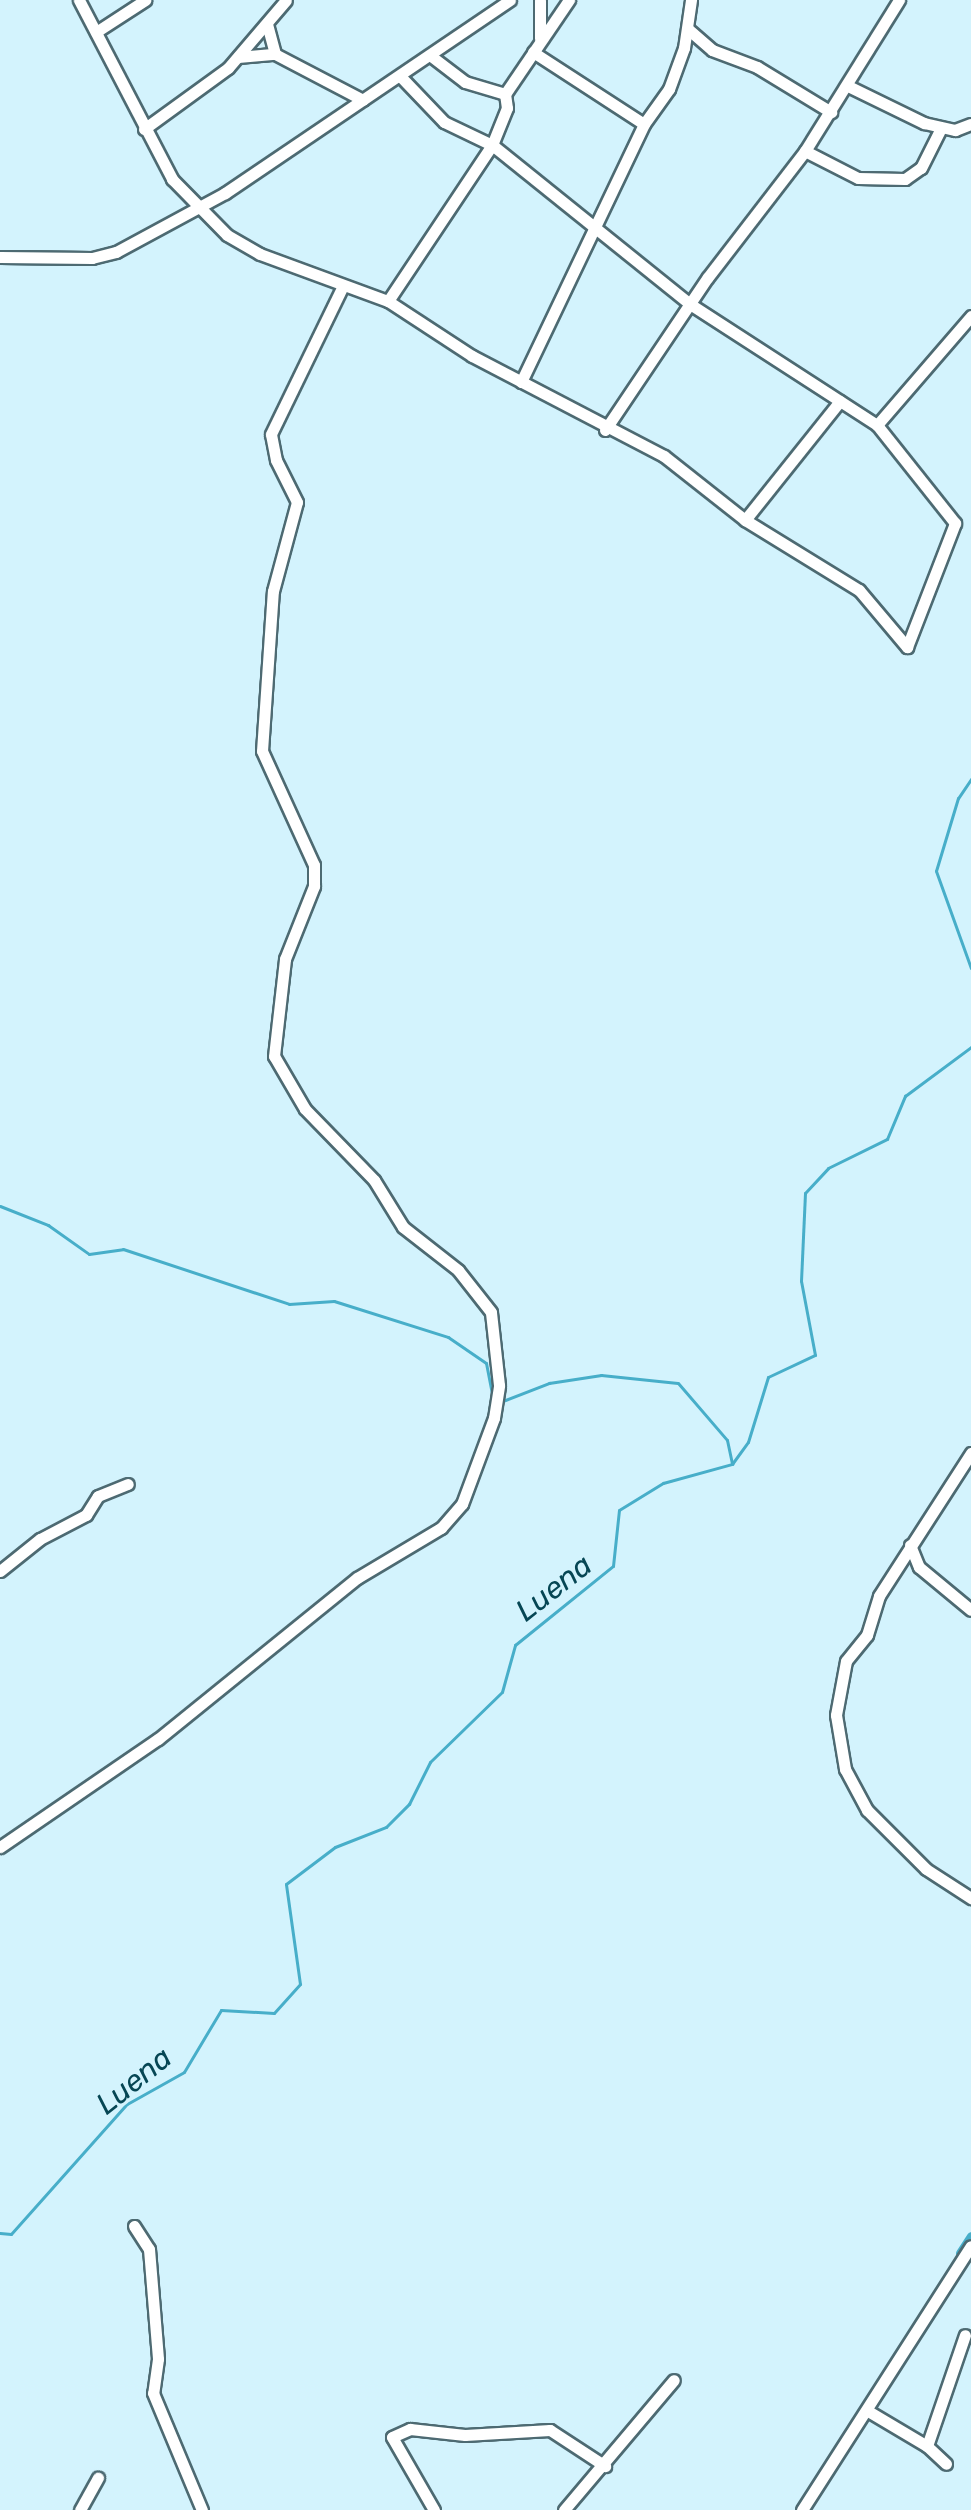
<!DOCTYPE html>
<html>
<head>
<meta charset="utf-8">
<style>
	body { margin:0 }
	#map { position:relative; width:971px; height:2510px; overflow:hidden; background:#d3f3fd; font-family:Rubik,sans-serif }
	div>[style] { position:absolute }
	.stream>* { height:3px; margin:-1.5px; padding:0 1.5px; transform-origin:1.5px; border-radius:1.5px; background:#47aec9 }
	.canal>* { height:9px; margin:-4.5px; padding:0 4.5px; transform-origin:4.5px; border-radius:4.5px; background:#47aec9 }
	.roads { filter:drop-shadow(2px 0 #4d6a72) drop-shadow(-2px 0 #4d6a72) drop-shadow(0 2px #4d6a72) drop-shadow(0 -2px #4d6a72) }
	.minor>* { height:11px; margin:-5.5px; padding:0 5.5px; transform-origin:5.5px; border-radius:5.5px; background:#fff }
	span { translate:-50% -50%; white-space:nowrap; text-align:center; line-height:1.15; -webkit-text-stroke:6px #d3f3fd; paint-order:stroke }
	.water-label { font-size:30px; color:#064654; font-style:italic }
</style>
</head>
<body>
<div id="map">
	<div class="stream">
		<i style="left:971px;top:779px;width:23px;rotate:124deg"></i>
		<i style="left:958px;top:798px;width:76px;rotate:106.8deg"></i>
		<i style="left:936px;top:871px;width:103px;rotate:70.2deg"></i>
		<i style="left:0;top:1206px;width:52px;rotate:21.6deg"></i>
		<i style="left:48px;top:1225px;width:50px;rotate:35.3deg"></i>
		<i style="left:89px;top:1254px;width:34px;rotate:-8deg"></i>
		<i style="left:123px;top:1249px;width:175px;rotate:18.3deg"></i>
		<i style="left:289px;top:1304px;width:45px;rotate:-3.8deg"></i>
		<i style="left:334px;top:1301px;width:120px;rotate:17.5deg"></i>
		<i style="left:448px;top:1337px;width:46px;rotate:34.4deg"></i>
		<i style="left:486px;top:1363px;width:36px;rotate:79deg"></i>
		<i style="left:500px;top:1402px;width:53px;rotate:-21.2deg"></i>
		<i style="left:549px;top:1383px;width:53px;rotate:-8.7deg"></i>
		<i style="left:601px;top:1375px;width:77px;rotate:5.9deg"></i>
		<i style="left:678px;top:1383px;width:75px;rotate:49.3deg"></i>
		<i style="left:727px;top:1440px;width:24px;rotate:78deg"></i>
		<i style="left:0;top:2233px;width:11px;rotate:5deg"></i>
		<i style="left:11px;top:2234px;width:174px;rotate:-48.3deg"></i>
		<i style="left:127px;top:2104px;width:65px;rotate:-29.3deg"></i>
		<i style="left:184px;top:2072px;width:72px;rotate:-59.2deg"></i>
		<i style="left:221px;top:2010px;width:53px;rotate:3.2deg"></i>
		<i style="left:274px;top:2013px;width:39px;rotate:-48deg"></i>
		<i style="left:300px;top:1984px;width:101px;rotate:-98deg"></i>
		<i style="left:286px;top:1884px;width:61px;rotate:-37.1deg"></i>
		<i style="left:335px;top:1847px;width:55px;rotate:-21.4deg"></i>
		<i style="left:386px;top:1827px;width:33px;rotate:-45deg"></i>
		<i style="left:409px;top:1804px;width:47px;rotate:-63.4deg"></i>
		<i style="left:430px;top:1762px;width:100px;rotate:-44.2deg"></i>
		<i style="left:502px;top:1692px;width:49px;rotate:-74.5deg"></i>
		<i style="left:515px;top:1645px;width:126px;rotate:-38.9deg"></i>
		<i style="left:613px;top:1566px;width:56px;rotate:-83.9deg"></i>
		<i style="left:619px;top:1510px;width:52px;rotate:-31.5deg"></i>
		<i style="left:663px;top:1483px;width:72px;rotate:-15.4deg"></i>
		<i style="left:732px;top:1464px;width:27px;rotate:-54deg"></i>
		<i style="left:748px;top:1442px;width:68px;rotate:-72.9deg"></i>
		<i style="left:768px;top:1377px;width:52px;rotate:-25.1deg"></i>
		<i style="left:815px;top:1355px;width:75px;rotate:-100.7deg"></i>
		<i style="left:801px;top:1281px;width:88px;rotate:-87.4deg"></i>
		<i style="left:805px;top:1193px;width:34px;rotate:-47deg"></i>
		<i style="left:828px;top:1168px;width:66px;rotate:-26.2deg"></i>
		<i style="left:887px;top:1139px;width:47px;rotate:-67.3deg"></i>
		<i style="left:905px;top:1096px;width:82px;rotate:-36.6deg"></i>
	</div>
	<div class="canal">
		<i style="left:960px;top:2253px;width:20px;rotate:-57deg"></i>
	</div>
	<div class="roads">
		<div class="minor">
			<i style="left:79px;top:0;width:202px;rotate:62.5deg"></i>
			<i style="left:172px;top:179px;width:78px;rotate:45.5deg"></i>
			<i style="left:227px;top:235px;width:38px;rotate:30deg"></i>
			<i style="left:260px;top:254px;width:136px;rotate:20.2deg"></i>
			<i style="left:388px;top:301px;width:100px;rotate:33.2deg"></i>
			<i style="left:472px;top:356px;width:216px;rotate:27.5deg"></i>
			<i style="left:664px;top:456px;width:103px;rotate:38.3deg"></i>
			<i style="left:745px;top:520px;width:134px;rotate:31.6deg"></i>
			<i style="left:859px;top:590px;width:75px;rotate:49.9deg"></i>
			<i style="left:907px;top:647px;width:133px;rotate:-68.8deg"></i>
			<i style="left:955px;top:523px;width:125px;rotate:-128.5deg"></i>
			<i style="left:877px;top:425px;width:223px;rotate:-147.1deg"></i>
			<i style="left:690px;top:304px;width:254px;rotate:-141.2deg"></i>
			<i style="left:492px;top:145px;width:53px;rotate:-154.4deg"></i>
			<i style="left:444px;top:122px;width:64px;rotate:-133.7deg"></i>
			<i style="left:540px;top:0;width:38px;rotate:90deg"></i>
			<i style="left:267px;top:24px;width:31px;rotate:75deg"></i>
			<i style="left:688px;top:29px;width:32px;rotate:41deg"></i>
			<i style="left:712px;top:50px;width:48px;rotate:20.7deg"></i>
			<i style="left:757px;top:67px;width:87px;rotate:31.3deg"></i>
			<i style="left:96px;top:32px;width:59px;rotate:-33.1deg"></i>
			<i style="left:533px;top:52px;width:132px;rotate:33deg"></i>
			<i style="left:431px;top:56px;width:43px;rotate:37.4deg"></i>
			<i style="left:465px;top:82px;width:42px;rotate:16.7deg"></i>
			<i style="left:238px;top:57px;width:37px;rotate:-5deg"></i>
			<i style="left:275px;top:54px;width:99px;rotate:27.6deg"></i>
			<i style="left:848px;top:86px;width:85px;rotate:26deg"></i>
			<i style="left:924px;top:123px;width:32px;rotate:13deg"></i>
			<i style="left:955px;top:130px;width:17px;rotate:-21deg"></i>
			<i style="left:144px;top:129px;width:104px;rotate:-36deg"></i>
			<i style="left:228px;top:68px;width:89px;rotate:-49.5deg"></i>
			<i style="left:805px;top:151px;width:59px;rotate:27deg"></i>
			<i style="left:858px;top:178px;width:47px;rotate:1.2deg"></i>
			<i style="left:905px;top:179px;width:19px;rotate:-35deg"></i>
			<i style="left:921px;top:168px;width:45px;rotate:-63.4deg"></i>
			<i style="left:0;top:257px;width:92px;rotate:0.6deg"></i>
			<i style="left:92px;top:258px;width:25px;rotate:-14deg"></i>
			<i style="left:116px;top:252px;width:124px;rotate:-28.4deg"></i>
			<i style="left:225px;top:193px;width:344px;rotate:-34.1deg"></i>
			<i style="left:388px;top:301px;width:187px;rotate:-56.3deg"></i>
			<i style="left:492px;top:145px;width:40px;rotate:-68deg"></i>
			<i style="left:507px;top:108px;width:14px;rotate:-98deg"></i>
			<i style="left:505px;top:94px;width:114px;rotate:-55.8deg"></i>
			<i style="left:521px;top:382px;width:286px;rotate:-64.5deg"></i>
			<i style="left:644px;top:124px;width:43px;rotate:-54.5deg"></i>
			<i style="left:669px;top:89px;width:44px;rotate:-69.9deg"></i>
			<i style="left:684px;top:48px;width:49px;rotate:-81.7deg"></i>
			<i style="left:877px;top:425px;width:144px;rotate:-49.2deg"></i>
			<i style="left:605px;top:430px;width:184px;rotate:-56.1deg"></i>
			<i style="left:708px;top:277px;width:159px;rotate:-52.4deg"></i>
			<i style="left:805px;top:151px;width:178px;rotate:-58.1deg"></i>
			<i style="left:745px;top:520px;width:152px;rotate:-51.4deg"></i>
			<i style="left:971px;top:1453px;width:170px;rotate:122.8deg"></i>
			<i style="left:879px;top:1596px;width:41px;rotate:107.1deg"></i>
			<i style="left:867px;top:1635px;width:33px;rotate:129deg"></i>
			<i style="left:846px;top:1661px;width:55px;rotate:100.5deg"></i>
			<i style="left:836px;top:1715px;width:55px;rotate:80.5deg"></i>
			<i style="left:845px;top:1769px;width:47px;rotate:61.8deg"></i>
			<i style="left:867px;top:1810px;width:83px;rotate:45deg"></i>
			<i style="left:926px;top:1869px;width:54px;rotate:32.8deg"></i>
			<i style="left:910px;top:1545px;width:24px;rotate:68deg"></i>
			<i style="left:919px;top:1567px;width:67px;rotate:39.6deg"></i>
			<i style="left:0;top:1571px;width:51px;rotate:-38.7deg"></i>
			<i style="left:40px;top:1539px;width:52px;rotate:-27.6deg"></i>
			<i style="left:86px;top:1515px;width:22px;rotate:-58deg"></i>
			<i style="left:98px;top:1496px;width:32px;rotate:-22deg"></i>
			<i style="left:0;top:1847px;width:191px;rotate:-34.4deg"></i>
			<i style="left:158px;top:1739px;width:256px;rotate:-39deg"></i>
			<i style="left:357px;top:1578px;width:98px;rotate:-30.8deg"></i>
			<i style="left:441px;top:1528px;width:32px;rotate:-49deg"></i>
			<i style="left:462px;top:1504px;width:92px;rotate:-69.6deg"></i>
			<i style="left:494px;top:1418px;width:33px;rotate:-81deg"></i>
			<i style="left:499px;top:1385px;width:73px;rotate:-96.3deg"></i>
			<i style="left:491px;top:1312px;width:53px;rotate:-128.2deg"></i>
			<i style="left:458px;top:1270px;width:70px;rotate:-142deg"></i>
			<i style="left:403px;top:1227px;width:55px;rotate:-121.7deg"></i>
			<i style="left:374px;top:1180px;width:99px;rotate:-134.2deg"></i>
			<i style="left:305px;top:1109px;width:61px;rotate:-120.3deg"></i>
			<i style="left:274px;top:1056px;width:98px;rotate:-83.5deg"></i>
			<i style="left:285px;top:959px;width:79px;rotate:-68.3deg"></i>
			<i style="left:314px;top:886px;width:21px;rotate:-90deg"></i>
			<i style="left:314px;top:865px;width:125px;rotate:-114.5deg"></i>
			<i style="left:262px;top:751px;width:160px;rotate:-86.1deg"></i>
			<i style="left:273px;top:591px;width:92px;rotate:-74.9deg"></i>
			<i style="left:297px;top:502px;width:47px;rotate:-116.6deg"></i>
			<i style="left:276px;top:460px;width:26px;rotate:-101deg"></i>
			<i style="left:271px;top:434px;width:165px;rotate:-64.1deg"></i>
			<i style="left:134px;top:2226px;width:27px;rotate:57deg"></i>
			<i style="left:149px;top:2249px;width:110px;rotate:85.3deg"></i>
			<i style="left:158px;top:2359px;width:34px;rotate:98deg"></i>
			<i style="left:153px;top:2393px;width:127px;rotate:67.3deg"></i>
			<i style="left:868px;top:2411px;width:69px;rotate:30.7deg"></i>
			<i style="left:927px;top:2446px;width:26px;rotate:43deg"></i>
			<i style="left:927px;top:2446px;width:117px;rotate:-71.1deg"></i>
			<i style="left:80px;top:2510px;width:37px;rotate:-61deg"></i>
			<i style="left:434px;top:2510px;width:84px;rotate:-119.9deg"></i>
			<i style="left:392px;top:2437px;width:20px;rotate:-24deg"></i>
			<i style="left:410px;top:2429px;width:55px;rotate:6.2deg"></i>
			<i style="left:465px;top:2435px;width:85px;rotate:-3.4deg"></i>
			<i style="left:550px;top:2430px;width:66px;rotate:33.2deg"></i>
			<i style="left:564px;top:2510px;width:170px;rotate:-49.8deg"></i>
			<i style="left:802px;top:2510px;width:313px;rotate:-57.4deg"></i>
		</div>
	</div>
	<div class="water-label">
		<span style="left:554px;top:1588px;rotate:-38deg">Luena</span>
		<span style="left:134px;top:2081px;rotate:-39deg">Luena</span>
	</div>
</div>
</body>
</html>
